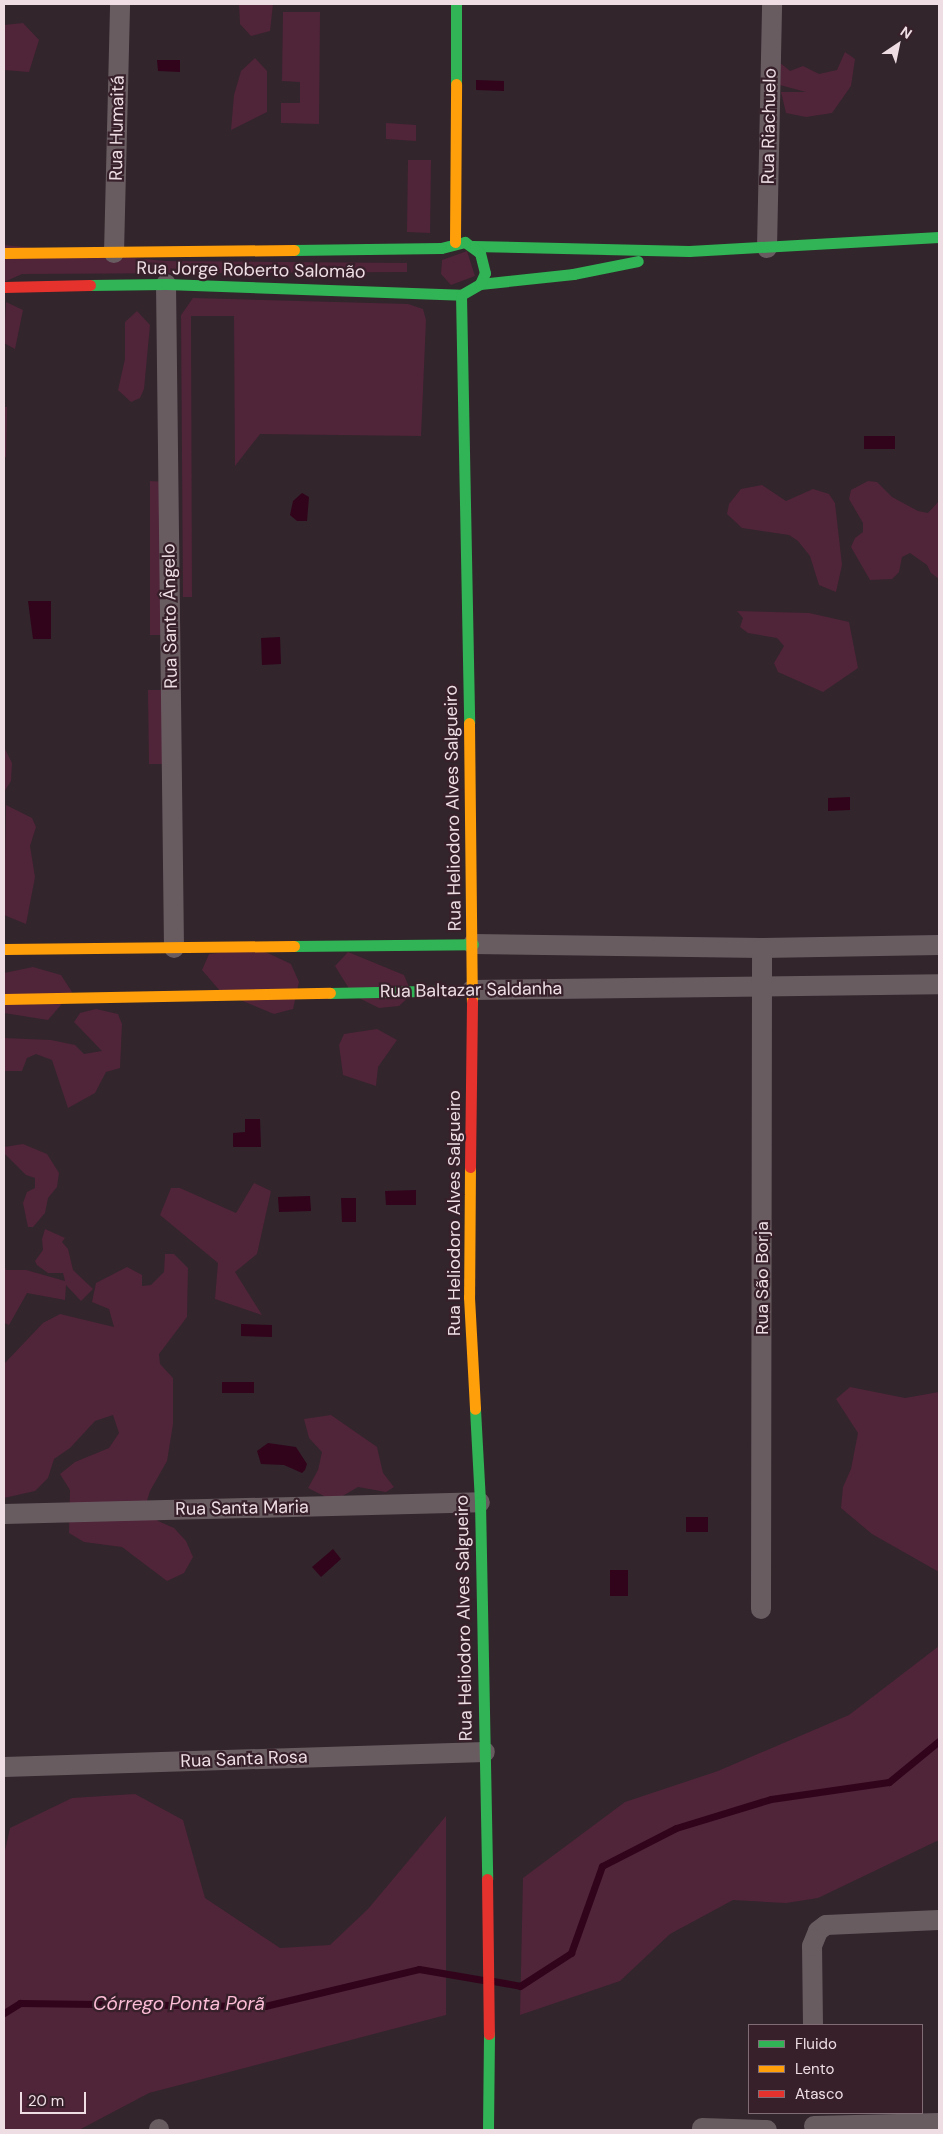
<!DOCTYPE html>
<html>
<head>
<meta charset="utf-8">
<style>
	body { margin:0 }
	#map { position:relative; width:943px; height:2134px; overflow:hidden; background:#32252b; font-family:"DM Sans",sans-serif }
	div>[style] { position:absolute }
	.green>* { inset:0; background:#502439 }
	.water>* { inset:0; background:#31041c }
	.stream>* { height:7px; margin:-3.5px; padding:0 3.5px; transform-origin:3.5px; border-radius:3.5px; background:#31041c }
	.street>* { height:20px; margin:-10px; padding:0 10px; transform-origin:10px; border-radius:10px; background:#685c61 }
	.fast>* { height:11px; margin:-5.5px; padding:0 5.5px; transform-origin:5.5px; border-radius:5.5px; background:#30b455 }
	.slow>* { height:11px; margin:-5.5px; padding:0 5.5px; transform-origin:5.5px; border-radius:5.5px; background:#ff9f0a }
	.jam>* { height:11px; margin:-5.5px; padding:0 5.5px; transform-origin:5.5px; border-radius:5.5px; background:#e5322d }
	span { translate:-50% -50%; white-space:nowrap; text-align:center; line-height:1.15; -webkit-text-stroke:4.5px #37202a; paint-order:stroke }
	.street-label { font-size:18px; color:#eedee4 }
	.water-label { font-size:19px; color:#fcbcd6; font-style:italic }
	.frame { position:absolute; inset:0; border:5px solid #eedee4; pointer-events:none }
	.legend { position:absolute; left:748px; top:2024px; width:175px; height:90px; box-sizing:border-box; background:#37202a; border:1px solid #806c74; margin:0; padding:6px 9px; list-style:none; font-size:15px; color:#eedee4 }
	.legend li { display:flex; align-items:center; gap:10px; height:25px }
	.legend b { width:25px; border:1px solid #806c74 }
	.north { position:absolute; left:873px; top:20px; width:50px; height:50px; -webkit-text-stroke:4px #37202a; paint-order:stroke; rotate:34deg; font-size:14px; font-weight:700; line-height:20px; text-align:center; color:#eedee4 }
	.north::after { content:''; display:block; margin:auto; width:18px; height:22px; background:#eedee4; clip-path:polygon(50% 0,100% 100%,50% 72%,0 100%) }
	.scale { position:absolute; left:20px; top:2092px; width:66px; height:22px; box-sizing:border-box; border:2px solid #eedee4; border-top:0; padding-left:6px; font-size:15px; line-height:18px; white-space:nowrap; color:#eedee4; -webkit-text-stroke:4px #37202a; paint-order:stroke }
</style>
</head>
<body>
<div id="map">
	<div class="green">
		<i style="clip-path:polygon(239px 4px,273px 4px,270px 31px,251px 36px,240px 24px)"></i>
		<i style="clip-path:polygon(283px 12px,320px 12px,319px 124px,281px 123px,281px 103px,300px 103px,300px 82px,282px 81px)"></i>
		<i style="clip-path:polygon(23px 23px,39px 40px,29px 72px,4px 70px,4px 25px)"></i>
		<i style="clip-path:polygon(845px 52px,855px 59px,851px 86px,832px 113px,806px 117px,786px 113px,781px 92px,806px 92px,776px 84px,779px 62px,790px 71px,803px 66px,819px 74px,837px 70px)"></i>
		<i style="clip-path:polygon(255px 58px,267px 71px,267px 112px,231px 130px,234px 95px,241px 71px)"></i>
		<i style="clip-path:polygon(386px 123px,416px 125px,416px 141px,386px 139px)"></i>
		<i style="clip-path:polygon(408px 160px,431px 160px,430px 233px,407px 232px)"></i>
		<i style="clip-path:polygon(4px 245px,165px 261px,407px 263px,407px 272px,22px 274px,4px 282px)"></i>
		<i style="clip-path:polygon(467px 251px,475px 276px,451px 285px,441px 274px,442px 260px)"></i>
		<i style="clip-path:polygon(193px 298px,408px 304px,423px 309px,426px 320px,421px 436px,260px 434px,235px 466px,234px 316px,191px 316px,192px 597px,183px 597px,181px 315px)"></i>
		<i style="clip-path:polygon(6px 302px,23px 310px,15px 349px,4px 343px)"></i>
		<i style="clip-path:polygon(137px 311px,150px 325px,144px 389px,140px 398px,131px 402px,118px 390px,125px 359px,125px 322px)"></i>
		<i style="clip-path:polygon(4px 407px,7px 407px,6px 457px,4px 457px)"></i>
		<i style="clip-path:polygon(150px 481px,167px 482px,167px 635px,150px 635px)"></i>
		<i style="clip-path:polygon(868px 481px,877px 482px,892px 497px,918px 511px,928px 513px,939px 501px,939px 579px,931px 573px,927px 565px,910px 553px,902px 557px,899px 572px,892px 579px,870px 580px,851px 547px,855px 538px,863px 532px,863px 523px,849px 499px,851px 490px)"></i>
		<i style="clip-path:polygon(762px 485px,786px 501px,813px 489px,829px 494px,835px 503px,842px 565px,836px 592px,819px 585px,810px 556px,798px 541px,789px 535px,742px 528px,727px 514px,729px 504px,741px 489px)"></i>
		<i style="clip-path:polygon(737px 611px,809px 613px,849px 622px,858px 668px,823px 692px,778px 672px,774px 663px,784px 646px,777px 638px,748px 633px,740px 627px,743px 618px)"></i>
		<i style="clip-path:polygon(148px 690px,168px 690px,169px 764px,149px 764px)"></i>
		<i style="clip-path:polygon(4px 747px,12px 763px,11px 781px,4px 792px)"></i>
		<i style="clip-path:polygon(6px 805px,32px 818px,36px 827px,30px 846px,35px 877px,26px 924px,4px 915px)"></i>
		<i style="clip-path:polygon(257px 948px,291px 964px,299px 982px,293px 1009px,274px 1014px,221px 992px,202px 970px,209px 954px)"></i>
		<i style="clip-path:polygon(348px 952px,404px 975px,412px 994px,399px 1006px,379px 1008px,353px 995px,335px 966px)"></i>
		<i style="clip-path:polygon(33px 967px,61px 975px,72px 992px,48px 1020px,4px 1013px,4px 973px)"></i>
		<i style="clip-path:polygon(96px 1009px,118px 1014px,122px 1024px,120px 1068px,106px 1072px,95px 1093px,68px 1108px,52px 1060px,36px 1054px,27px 1058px,22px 1071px,4px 1071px,4px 1038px,51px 1040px,75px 1045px,84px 1054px,102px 1051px,74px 1022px,80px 1013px)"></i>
		<i style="clip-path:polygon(377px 1029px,397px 1040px,378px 1067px,376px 1086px,343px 1075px,339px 1045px,344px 1034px)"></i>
		<i style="clip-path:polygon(23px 1144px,47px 1154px,59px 1173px,57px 1187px,48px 1198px,45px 1213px,33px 1227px,28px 1227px,23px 1203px,27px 1192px,35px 1188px,35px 1178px,26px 1175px,4px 1153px,4px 1147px)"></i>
		<i style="clip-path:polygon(254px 1183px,271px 1191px,257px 1254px,235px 1272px,262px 1315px,215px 1299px,218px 1263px,160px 1215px,171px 1188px,180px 1188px,236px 1213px)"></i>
		<i style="clip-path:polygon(45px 1229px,65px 1238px,62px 1242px,68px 1249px,73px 1270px,93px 1289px,81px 1301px,66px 1285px,65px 1300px,27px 1293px,9px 1325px,4px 1323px,4px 1265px,6px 1270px,26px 1270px,65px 1281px,63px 1273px,48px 1273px,37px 1265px,35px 1261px,43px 1250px,42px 1239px)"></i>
		<i style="clip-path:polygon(165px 1254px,174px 1254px,188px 1268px,187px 1317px,159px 1354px,160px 1364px,173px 1378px,173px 1424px,167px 1461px,150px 1491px,145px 1507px,158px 1521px,174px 1528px,186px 1541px,193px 1557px,184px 1573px,167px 1581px,122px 1547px,84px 1542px,69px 1533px,70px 1490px,60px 1474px,75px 1462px,109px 1448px,119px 1433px,113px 1415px,95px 1421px,70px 1448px,54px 1459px,48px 1478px,35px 1491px,4px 1498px,4px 1364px,43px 1323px,60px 1314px,114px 1327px,109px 1309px,92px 1302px,96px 1283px,127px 1267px,142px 1275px,142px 1286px,151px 1285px,164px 1272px)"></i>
		<i style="clip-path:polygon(850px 1387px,905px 1398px,939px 1392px,939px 1572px,872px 1534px,841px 1508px,843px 1487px,851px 1469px,858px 1433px,836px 1399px)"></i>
		<i style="clip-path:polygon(331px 1415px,377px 1447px,383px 1473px,394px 1487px,386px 1492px,358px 1487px,334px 1501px,308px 1488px,318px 1470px,322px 1452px,309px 1438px,304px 1419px)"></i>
		<i style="clip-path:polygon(939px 1646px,939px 1840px,818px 1898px,786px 1903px,733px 1900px,670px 1934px,620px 1981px,520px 2015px,523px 1878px,625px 1802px,718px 1771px,849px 1715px)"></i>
		<i style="clip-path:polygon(135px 1794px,183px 1820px,205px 1898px,280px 1948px,330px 1945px,368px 1909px,446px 1816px,446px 2015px,149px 2093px,79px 2130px,4px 2130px,4px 1855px,10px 1828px,72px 1798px)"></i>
	</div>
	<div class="water">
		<i style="clip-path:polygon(157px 60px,180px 60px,180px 72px,158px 71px)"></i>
		<i style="clip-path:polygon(476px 80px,504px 81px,504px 91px,476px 90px)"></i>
		<i style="clip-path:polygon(864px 436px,895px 436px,895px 449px,864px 449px)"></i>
		<i style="clip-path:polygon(302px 493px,309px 497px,307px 521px,297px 521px,290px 515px,293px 501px)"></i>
		<i style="clip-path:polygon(28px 601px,51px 601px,51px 639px,33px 639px)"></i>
		<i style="clip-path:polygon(280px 637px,281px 664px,262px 665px,261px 638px)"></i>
		<i style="clip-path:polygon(850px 797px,850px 810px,828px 811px,828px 798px)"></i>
		<i style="clip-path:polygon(245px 1119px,260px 1119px,261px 1147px,233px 1147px,233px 1133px,245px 1132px)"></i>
		<i style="clip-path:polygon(416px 1190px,416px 1205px,386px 1205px,385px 1191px)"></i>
		<i style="clip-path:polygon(310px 1196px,311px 1211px,279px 1212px,278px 1197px)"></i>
		<i style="clip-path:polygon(341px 1198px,356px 1198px,356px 1222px,342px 1222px)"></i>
		<i style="clip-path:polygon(241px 1324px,272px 1325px,272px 1337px,241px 1336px)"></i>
		<i style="clip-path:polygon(222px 1382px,254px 1382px,254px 1393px,222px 1393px)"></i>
		<i style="clip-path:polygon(268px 1443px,296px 1447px,307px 1464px,305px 1470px,302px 1473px,284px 1465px,261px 1464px,257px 1451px)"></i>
		<i style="clip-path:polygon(686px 1517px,708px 1517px,708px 1532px,686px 1532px)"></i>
		<i style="clip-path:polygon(333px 1549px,341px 1559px,321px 1577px,312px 1567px)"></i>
		<i style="clip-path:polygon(610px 1570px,628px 1570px,628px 1596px,610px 1596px)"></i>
	</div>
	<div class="stream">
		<i style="left:493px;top:1981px;width:27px;rotate:10deg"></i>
		<i style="left:520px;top:1986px;width:61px;rotate:-32.9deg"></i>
		<i style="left:571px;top:1953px;width:92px;rotate:-70.4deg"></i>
		<i style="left:602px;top:1866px;width:83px;rotate:-27.2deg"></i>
		<i style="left:676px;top:1828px;width:99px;rotate:-17deg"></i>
		<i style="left:771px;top:1799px;width:119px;rotate:-8.2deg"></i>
		<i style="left:889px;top:1782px;width:65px;rotate:-39.4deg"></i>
		<i style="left:4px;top:2013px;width:19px;rotate:-32deg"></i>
		<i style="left:20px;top:2003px;width:245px;rotate:0.7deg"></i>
		<i style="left:265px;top:2006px;width:158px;rotate:-13.5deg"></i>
		<i style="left:419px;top:1969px;width:65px;rotate:9.8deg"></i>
	</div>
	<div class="street">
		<i style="left:767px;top:248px;width:244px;rotate:-88.8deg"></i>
		<i style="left:114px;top:253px;width:249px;rotate:-88.6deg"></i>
		<i style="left:166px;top:284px;width:664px;rotate:89.31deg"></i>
		<i style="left:473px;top:944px;width:289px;rotate:0.8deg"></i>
		<i style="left:762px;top:948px;width:177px;rotate:-1deg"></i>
		<i style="left:472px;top:990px;width:467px;rotate:-0.7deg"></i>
		<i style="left:4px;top:1514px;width:476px;rotate:-1.4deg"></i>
		<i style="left:761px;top:1609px;width:661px;rotate:-89.91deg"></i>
		<i style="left:4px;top:1767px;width:481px;rotate:-1.8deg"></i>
		<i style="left:813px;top:2025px;width:79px;rotate:-90.7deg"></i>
		<i style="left:812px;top:1946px;width:16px;rotate:-68deg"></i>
		<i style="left:818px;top:1931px;width:10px;rotate:-37deg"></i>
		<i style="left:826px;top:1925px;width:113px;rotate:-2.5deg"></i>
		<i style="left:814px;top:2126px;width:125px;rotate:-1.4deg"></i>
		<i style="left:702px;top:2128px;width:65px;rotate:1.8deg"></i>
		<i style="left:159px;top:2129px;width:1px;rotate:90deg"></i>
	</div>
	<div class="fast">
		<i style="left:456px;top:84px;width:80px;rotate:-90deg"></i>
		<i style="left:473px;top:246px;width:216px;rotate:1.3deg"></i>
		<i style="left:689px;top:251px;width:250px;rotate:-3.2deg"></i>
		<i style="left:480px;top:284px;width:94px;rotate:-6.1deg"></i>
		<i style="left:573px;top:274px;width:66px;rotate:-11.3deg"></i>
		<i style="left:90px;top:285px;width:76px;rotate:-0.8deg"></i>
		<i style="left:166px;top:284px;width:295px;rotate:2.1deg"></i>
		<i style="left:461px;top:295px;width:22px;rotate:-30deg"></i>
		<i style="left:480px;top:284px;width:12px;rotate:-66deg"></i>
		<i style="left:485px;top:273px;width:21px;rotate:-104deg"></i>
		<i style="left:480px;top:253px;width:19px;rotate:-144deg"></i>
		<i style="left:465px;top:242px;width:25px;rotate:166deg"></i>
		<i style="left:441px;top:248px;width:147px;rotate:179.2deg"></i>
		<i style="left:461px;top:295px;width:428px;rotate:88.9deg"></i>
		<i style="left:294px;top:946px;width:179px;rotate:-0.6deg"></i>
		<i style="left:330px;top:993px;width:142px;rotate:-1.2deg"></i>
		<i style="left:475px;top:1409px;width:93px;rotate:86.9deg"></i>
		<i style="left:480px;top:1502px;width:377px;rotate:88.9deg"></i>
		<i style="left:488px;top:2130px;width:96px;rotate:-89.4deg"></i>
	</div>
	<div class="slow">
		<i style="left:455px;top:242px;width:158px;rotate:-89.6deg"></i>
		<i style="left:4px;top:253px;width:290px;rotate:-0.6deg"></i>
		<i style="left:469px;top:723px;width:279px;rotate:89.4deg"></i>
		<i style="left:4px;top:949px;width:290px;rotate:-0.6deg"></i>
		<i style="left:4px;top:999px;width:326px;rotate:-1.1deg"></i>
		<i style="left:470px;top:1167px;width:130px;rotate:90.4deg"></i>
		<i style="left:469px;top:1297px;width:112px;rotate:86.9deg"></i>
	</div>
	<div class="jam">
		<i style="left:4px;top:287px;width:86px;rotate:-1.3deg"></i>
		<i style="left:470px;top:1167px;width:165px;rotate:-89.3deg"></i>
		<i style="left:487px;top:1879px;width:155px;rotate:89.3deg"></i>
	</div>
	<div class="street-label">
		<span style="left:769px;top:126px;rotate:-89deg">Rua Riachuelo</span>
		<span style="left:117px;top:128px;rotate:-89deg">Rua Humaitá</span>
		<span style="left:251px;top:270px;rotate:1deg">Rua Jorge Roberto Salomão</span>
		<span style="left:170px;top:616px;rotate:-91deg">Rua Santo Ângelo</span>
		<span style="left:453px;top:808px;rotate:-91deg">Rua Heliodoro Alves Salgueiro</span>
		<span style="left:471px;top:990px;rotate:-1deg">Rua Baltazar Saldanha</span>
		<span style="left:454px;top:1213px;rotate:-90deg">Rua Heliodoro Alves Salgueiro</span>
		<span style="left:762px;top:1278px;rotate:-90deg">Rua São Borja</span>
		<span style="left:242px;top:1508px;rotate:-1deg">Rua Santa Maria</span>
		<span style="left:464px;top:1618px;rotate:-91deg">Rua Heliodoro Alves Salgueiro</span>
		<span style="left:244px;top:1759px;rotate:-2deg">Rua Santa Rosa</span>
	</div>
	<div class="water-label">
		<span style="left:179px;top:2004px">Córrego Ponta Porã</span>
	</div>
	<div class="frame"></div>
	<ul class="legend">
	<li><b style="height:6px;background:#30b455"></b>Fluido</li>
	<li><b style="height:6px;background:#ff9f0a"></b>Lento</li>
	<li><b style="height:6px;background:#e5322d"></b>Atasco</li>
	</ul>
	<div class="north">N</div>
	<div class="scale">20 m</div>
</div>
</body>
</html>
